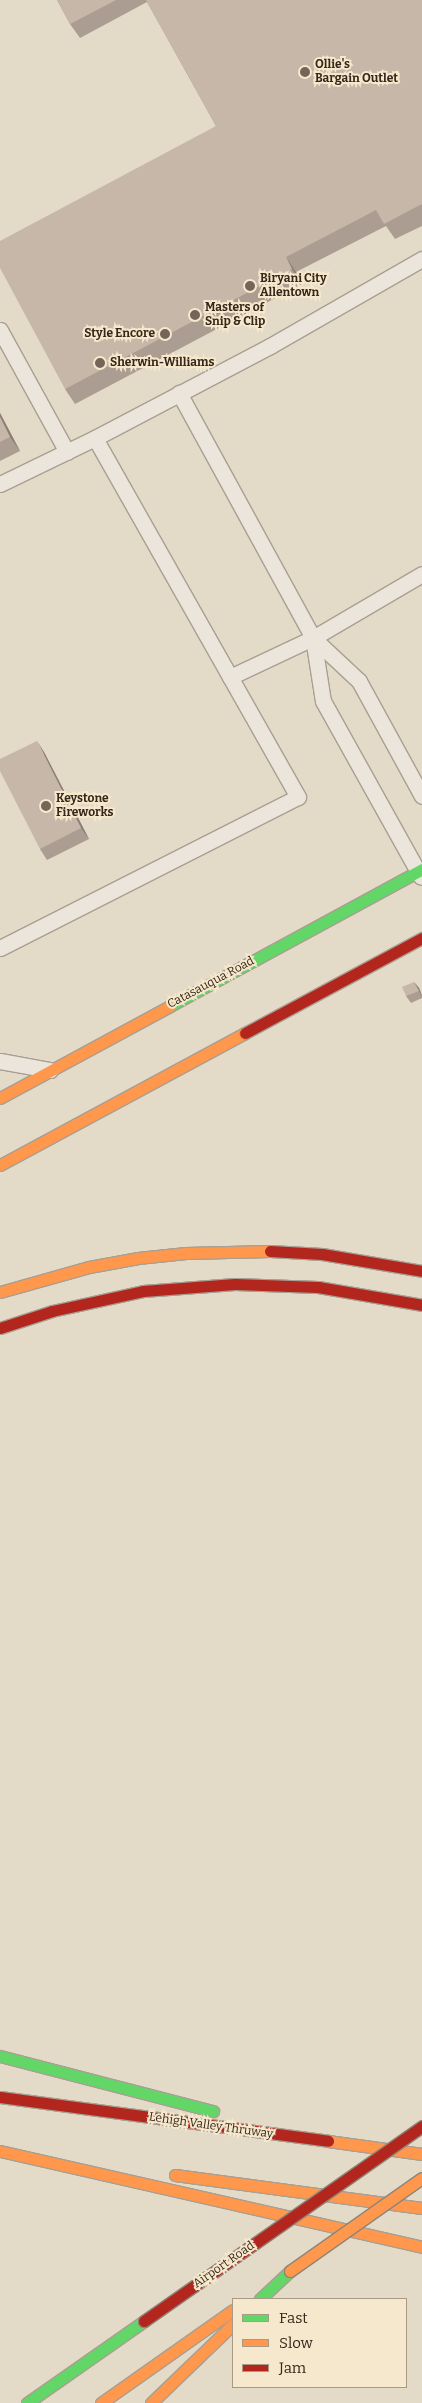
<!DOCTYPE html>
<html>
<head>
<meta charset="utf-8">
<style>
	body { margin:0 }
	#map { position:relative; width:422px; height:2403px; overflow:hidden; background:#e3dac8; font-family:Bitter,serif }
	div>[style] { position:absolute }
	.roads { filter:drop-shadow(1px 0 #a89f92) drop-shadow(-1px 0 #a89f92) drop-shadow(0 1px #a89f92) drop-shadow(0 -1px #a89f92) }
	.lane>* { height:15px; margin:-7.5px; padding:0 7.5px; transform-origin:7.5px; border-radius:7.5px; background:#ebe5db }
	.fast>* { height:11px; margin:-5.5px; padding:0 5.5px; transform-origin:5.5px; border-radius:5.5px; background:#63d668 }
	.slow>* { height:11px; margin:-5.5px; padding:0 5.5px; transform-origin:5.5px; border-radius:5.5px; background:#ff974d }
	.jam>* { height:11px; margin:-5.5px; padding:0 5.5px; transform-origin:5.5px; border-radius:5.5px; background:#b3261e }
	.bridges { filter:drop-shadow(1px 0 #8d8479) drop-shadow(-1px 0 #8d8479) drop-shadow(0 1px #8d8479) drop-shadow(0 -1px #8d8479) }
	.slow-bridge>* { height:11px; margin:-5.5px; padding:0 5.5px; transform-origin:5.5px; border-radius:5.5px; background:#ff974d }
	.jam-bridge>* { height:11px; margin:-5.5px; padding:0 5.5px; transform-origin:5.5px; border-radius:5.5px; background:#b3261e }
	.wall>* { inset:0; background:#ab9d91 }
	.shaded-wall>* { inset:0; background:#8b8076 }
	.building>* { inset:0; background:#c7b7a9 }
	.dots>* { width:14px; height:14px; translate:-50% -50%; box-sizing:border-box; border:2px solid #f6e8cc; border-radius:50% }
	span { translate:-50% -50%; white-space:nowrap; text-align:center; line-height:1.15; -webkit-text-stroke:4px #f6e8cc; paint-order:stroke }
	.poi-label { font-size:12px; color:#36261b; font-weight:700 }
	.left { translate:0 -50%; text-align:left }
	.right { translate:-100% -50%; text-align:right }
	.street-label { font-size:12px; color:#36261b }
	.legend { position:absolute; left:232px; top:2298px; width:175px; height:90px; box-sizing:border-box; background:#f6e8cc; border:1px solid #a99a85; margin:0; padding:6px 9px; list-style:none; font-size:15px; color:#36261b }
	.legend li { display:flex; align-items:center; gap:10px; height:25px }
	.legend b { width:25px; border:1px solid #a99a85 }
</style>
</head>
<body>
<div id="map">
	<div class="roads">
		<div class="lane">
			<i style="left:0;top:330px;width:139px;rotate:61.2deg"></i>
			<i style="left:179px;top:393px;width:279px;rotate:61.3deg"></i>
			<i style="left:313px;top:638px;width:63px;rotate:43.1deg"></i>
			<i style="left:359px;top:681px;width:131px;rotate:61.3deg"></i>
			<i style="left:0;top:484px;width:106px;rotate:-25.8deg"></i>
			<i style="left:95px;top:438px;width:198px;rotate:-27.7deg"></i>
			<i style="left:270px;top:346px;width:175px;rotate:-29.8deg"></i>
			<i style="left:313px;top:638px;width:64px;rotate:81deg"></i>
			<i style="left:323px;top:701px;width:201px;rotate:60.9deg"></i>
			<i style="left:230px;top:677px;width:92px;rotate:-25.2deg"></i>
			<i style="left:313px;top:638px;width:126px;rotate:-30.4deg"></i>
			<i style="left:0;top:948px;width:334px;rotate:-26.9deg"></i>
			<i style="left:298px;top:797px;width:412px;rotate:-119.5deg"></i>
			<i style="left:0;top:1061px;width:51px;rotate:10.2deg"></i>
		</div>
		<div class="fast">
			<i style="left:170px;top:1006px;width:287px;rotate:-28.5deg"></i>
			<i style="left:0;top:2056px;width:220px;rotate:14.5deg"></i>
			<i style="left:260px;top:2299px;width:41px;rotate:-43deg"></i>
			<i style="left:27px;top:2403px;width:143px;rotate:-35deg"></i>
		</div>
		<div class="slow">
			<i style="left:0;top:1098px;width:193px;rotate:-28.4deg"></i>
			<i style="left:0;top:1165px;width:278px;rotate:-28.3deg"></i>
			<i style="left:0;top:1292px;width:92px;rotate:-15.7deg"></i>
			<i style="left:89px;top:1267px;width:50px;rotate:-10.4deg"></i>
			<i style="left:138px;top:1258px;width:48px;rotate:-5.9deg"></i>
			<i style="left:186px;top:1253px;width:84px;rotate:-1.4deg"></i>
			<i style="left:328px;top:2141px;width:95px;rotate:7.9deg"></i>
			<i style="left:0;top:2151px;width:433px;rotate:12.8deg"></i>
			<i style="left:175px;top:2175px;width:249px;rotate:7.6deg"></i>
			<i style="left:101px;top:2403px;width:161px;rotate:-35.2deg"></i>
			<i style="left:151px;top:2403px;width:114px;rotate:-43.9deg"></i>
		</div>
		<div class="jam">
			<i style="left:245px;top:1033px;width:201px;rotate:-28.2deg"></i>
			<i style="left:270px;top:1251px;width:52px;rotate:3.3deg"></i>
			<i style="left:322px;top:1254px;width:101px;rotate:9.6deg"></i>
			<i style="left:0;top:1328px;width:55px;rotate:-18.1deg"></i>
			<i style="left:52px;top:1311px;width:93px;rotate:-12.4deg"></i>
			<i style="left:143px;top:1291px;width:92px;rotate:-4.4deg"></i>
			<i style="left:235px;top:1284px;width:83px;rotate:2.1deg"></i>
			<i style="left:318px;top:1287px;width:106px;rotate:9.8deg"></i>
			<i style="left:0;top:2097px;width:331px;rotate:7.6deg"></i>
		</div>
	</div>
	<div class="bridges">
		<div class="slow-bridge">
			<i style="left:290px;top:2271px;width:161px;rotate:-35.2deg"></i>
		</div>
		<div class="jam-bridge">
			<i style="left:144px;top:2321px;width:340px;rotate:-35deg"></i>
		</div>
	</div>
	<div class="wall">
		<i style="clip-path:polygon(57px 0,422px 0,422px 226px,395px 239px,386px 226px,296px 272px,302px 284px,75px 404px,65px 389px,216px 126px,147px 2px,80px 38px,70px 24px)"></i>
		<i style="clip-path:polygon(0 413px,20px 451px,0 461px)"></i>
		<i style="clip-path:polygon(44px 752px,89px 839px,47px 860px,40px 849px)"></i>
		<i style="clip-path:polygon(414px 982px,419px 988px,422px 995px,422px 998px,411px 1003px,406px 996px)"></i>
	</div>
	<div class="shaded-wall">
		<i style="clip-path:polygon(286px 257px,296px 272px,302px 284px,292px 269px)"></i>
		<i style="clip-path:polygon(0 413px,20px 451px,10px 437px,0 417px)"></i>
		<i style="clip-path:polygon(37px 741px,44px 752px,89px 839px,81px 828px)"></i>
		<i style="clip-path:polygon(414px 982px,419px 988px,422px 996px,419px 991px)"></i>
	</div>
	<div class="building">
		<i style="clip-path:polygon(57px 0,116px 0,70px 24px)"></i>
		<i style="clip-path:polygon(146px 0,422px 0,422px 204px,384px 224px,376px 210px,286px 257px,292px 269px,65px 389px,0 268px,0 241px,216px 126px)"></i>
		<i style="clip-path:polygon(0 417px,10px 437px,0 442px)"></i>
		<i style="clip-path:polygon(37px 741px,81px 828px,40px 849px,0 771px,0 759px)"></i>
		<i style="clip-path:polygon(414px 982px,419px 991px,406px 996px,402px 987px)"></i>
	</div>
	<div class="dots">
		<i style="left:305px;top:72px;background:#736558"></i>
		<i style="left:250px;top:286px;background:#736558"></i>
		<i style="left:195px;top:315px;background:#736558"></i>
		<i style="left:165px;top:334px;background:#736558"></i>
		<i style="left:100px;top:363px;background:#736558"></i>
		<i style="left:46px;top:806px;background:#736558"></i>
	</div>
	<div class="poi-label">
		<span class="left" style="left:315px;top:72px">Ollie's<br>Bargain Outlet</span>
		<span class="left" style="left:260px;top:286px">Biryani City<br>Allentown</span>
		<span class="left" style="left:205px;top:315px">Masters of<br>Snip &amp; Clip</span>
		<span class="right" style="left:155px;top:334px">Style Encore</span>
		<span class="left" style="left:110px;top:363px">Sherwin-Williams</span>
		<span class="left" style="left:56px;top:806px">Keystone<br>Fireworks</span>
	</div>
	<div class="street-label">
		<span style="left:211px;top:983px;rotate:-28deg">Catasauqua Road</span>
		<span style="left:211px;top:2126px;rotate:8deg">Lehigh Valley Thruway</span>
		<span style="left:224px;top:2265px;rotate:-35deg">Airport Road</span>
	</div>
	<ul class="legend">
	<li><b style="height:6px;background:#63d668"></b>Fast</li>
	<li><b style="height:6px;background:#ff974d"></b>Slow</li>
	<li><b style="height:6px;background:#b3261e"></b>Jam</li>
	</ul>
</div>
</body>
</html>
